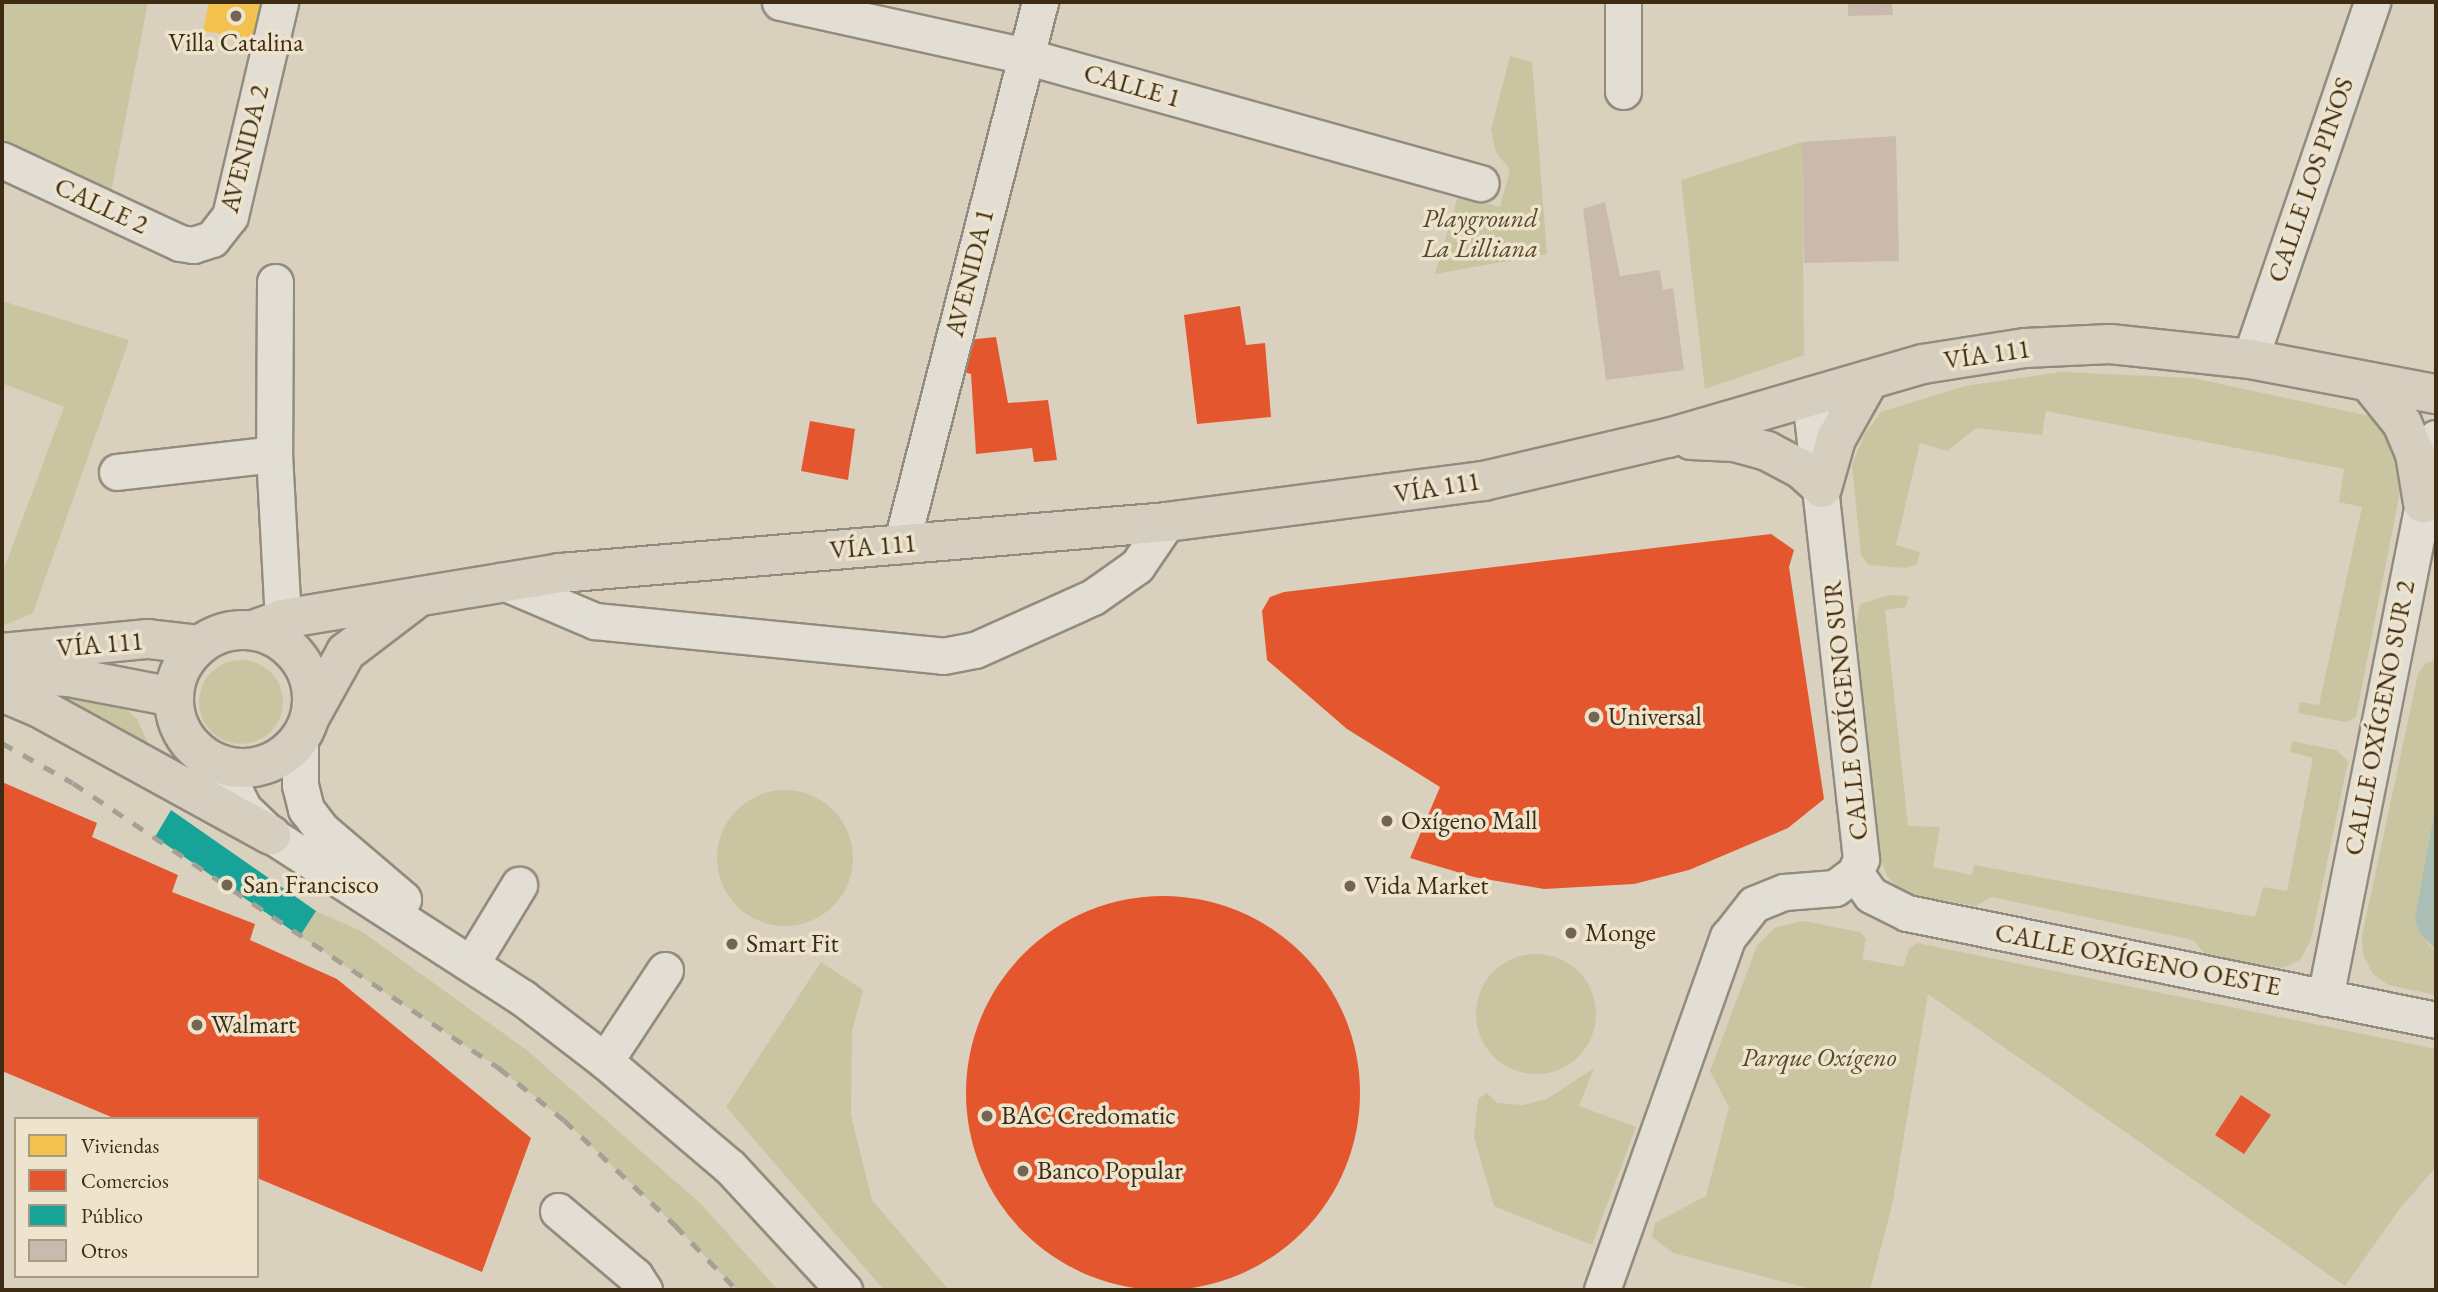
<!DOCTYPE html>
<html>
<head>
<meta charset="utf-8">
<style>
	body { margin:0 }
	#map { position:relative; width:2438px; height:1292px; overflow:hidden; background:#d9d1be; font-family:"EB Garamond",serif }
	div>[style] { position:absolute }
	.green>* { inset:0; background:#c8c5a0 }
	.round { border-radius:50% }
	.water>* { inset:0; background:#acbfb7 }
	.homes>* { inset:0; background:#f2c14e }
	.shops>* { inset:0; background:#e4572e }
	.public>* { inset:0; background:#17a398 }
	.building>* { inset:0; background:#cabaae }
	.roads { filter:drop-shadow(2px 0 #938c7e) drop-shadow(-2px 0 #938c7e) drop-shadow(0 2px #938c7e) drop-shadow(0 -2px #938c7e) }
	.minor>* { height:35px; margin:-17.5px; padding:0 17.5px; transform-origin:17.5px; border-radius:17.5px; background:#e2ded4 }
	.major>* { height:38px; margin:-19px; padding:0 19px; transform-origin:19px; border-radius:19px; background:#d6cebf }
	.major>.ring { margin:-19px; padding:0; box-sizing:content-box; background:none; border:38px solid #d6cebf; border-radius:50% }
	.rail>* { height:5px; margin-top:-2.5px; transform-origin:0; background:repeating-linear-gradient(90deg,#a5a096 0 12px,transparent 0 24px) }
	.dots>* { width:19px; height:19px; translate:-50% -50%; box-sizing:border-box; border:4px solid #eee4cd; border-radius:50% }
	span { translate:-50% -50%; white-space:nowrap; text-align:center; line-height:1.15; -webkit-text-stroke:7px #eee4cd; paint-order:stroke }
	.poi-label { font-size:26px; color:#3e2b14 }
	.left { translate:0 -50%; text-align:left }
	.street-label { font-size:26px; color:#3e2b14 }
	.park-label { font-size:26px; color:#57482b; font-style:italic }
	.frame { position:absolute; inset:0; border:4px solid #3e2b14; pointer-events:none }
	.legend { position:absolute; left:14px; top:1117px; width:245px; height:161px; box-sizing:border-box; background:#eee4cd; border:2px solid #a89a83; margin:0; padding:9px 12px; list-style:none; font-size:21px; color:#3e2b14 }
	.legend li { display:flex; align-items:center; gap:14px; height:35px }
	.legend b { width:35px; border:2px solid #a89a83 }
</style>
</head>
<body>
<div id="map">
	<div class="green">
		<i style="clip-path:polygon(2px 2px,148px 2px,111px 193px,2px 141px)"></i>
		<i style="clip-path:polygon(1510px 56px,1532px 62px,1547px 254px,1435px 274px,1458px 196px,1500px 207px,1510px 170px,1496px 152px,1491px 130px)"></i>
		<i style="clip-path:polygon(1802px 142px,1804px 355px,1705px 389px,1681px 180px)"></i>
		<i style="clip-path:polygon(2px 301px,129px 340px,33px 613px,2px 626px,2px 574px,64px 407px,2px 383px)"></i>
		<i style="clip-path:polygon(2062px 372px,2193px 378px,2374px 417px,2393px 428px,2403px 476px,2356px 717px,2346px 722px,2298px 713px,2300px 702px,2319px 705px,2362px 507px,2339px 502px,2344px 469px,2046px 411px,2042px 435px,1976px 428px,1947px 451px,1920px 443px,1896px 545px,1920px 552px,1917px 564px,1905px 568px,1868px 565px,1861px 555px,1852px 465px,1864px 435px,1881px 412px,1965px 386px)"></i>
		<i style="clip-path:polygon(1889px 595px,1909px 596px,1906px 607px,1885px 610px,1908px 826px,1940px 827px,1933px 867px,1972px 875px,1974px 865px,2255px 917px,2263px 887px,2287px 891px,2313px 758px,2290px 752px,2292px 741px,2336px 750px,2348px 761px,2311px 940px,2300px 960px,2282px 968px,2206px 955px,2193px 940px,1992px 897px,1976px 906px,1902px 893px,1887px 876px,1879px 856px,1856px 624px,1860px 604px)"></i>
		<i class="round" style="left:199px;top:660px;width:84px;height:84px"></i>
		<i style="clip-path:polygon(2436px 660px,2436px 802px,2415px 917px,2429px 946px,2436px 950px,2436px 995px,2388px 985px,2373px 974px,2363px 955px,2362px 936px,2418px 674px,2426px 663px)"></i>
		<i style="clip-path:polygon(48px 690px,120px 704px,137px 719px,154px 757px)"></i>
		<i class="round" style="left:717px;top:790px;width:136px;height:136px"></i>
		<i style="clip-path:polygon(316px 911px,361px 931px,528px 1051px,703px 1206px,778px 1290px,737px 1290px,675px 1225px,564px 1120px,499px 1068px,300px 936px)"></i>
		<i style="clip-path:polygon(1803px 921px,1860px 932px,1866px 939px,1862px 959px,1903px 967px,1909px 949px,1917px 943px,2436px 1049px,2436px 1167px,2401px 1207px,2345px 1286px,1928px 994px,1893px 1201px,1870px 1290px,1815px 1290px,1673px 1253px,1652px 1237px,1655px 1223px,1706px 1196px,1729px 1107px,1710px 1071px,1757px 946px,1774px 928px)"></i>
		<i class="round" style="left:1476px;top:954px;width:120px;height:120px"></i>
		<i style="clip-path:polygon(821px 962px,863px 990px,852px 1031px,851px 1115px,872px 1200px,949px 1290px,884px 1290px,726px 1107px)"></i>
		<i style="clip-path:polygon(1594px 1068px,1579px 1106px,1636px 1127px,1592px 1245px,1494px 1206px,1474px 1137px,1478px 1099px,1487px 1093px,1497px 1103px,1523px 1105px,1547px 1099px)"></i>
	</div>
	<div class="water">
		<i style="clip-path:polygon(2436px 802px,2436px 950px,2419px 932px,2415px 917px)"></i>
	</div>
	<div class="homes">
		<i style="clip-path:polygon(209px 2px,269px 2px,262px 40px,203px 31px)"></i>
	</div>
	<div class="shops">
		<i style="clip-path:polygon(1240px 306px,1246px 345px,1265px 343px,1271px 417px,1197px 424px,1184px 315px)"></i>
		<i style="clip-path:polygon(996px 337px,1008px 403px,1048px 400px,1057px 460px,1034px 462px,1032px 448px,976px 454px,971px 374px,960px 371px,967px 340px)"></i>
		<i style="clip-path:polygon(810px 421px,855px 429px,848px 480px,801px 471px)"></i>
		<i style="clip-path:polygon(1771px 534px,1794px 550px,1789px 567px,1824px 799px,1788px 828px,1689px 870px,1634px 884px,1544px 889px,1474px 877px,1410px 858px,1440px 787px,1347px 729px,1267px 660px,1262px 611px,1270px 597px,1284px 592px)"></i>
		<i style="clip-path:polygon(2px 782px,97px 823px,92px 837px,178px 875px,172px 892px,255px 924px,250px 940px,337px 979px,531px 1138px,482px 1272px,257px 1178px,257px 1119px,116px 1119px,2px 1071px)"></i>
		<i class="round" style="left:966px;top:896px;width:394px;height:394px"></i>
		<i style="clip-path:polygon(2241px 1095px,2271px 1115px,2244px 1154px,2215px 1135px)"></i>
	</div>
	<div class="public">
		<i style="clip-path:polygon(171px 810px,316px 911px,300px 936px,155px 837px)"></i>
	</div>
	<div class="building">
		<i style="clip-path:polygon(1848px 2px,1892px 2px,1893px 15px,1848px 16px)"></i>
		<i style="clip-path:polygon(1896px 136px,1899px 261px,1804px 263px,1802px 142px)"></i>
		<i style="clip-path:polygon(1605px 202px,1620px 276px,1660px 270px,1663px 290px,1673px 288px,1684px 370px,1606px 380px,1583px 209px)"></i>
	</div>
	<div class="roads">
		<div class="minor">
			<i style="left:780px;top:2px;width:251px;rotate:12.4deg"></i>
			<i style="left:1025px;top:56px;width:473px;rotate:15.6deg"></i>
			<i style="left:1623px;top:2px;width:89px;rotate:90deg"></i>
			<i style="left:2px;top:160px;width:196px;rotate:25deg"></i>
			<i style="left:180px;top:243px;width:13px;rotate:9deg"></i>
			<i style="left:193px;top:245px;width:20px;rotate:-18deg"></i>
			<i style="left:212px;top:239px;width:29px;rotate:-52deg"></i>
			<i style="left:230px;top:216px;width:220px;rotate:-76.8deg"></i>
			<i style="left:275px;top:282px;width:172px;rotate:90.3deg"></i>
			<i style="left:274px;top:454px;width:165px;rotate:86.9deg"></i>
			<i style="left:2250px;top:359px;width:377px;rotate:-71.1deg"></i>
			<i style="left:117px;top:472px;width:158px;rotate:-6.5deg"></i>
			<i style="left:901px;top:545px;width:561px;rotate:-75.64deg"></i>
			<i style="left:501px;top:581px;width:102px;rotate:23.1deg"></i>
			<i style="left:595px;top:621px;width:350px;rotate:5.7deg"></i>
			<i style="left:943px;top:656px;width:33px;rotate:-11deg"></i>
			<i style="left:975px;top:650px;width:129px;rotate:-24.2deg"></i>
			<i style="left:1093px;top:597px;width:54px;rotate:-35.2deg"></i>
			<i style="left:1137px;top:566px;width:53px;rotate:-55.7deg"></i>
			<i style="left:300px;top:739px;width:46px;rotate:90deg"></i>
			<i style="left:300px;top:785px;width:25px;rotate:76deg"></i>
			<i style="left:306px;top:809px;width:25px;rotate:53deg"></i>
			<i style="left:321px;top:829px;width:108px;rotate:40.5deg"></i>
			<i style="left:233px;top:768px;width:13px;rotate:103deg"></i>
			<i style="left:230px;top:781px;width:30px;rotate:64deg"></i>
			<i style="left:243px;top:808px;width:39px;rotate:44deg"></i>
			<i style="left:271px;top:835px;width:300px;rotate:32.9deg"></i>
			<i style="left:523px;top:998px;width:103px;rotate:37.5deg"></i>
			<i style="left:605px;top:1061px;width:164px;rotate:40.3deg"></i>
			<i style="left:730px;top:1167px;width:168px;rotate:47.2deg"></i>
			<i style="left:1855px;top:873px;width:27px;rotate:54deg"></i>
			<i style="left:1871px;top:895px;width:40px;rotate:26.6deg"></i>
			<i style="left:1907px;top:913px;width:540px;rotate:11.43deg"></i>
			<i style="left:474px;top:959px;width:87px;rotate:-58.7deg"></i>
			<i style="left:2325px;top:998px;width:571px;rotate:-78.79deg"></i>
			<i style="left:605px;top:1061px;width:109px;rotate:-56.6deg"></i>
			<i style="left:558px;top:1211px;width:101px;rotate:40.2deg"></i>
			<i style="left:635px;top:1276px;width:17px;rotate:57deg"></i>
			<i style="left:1602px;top:1290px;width:375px;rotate:-70.4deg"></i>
			<i style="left:1728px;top:937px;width:42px;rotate:-51.8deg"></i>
			<i style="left:1754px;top:904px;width:32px;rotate:-22deg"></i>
			<i style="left:1784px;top:892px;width:51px;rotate:-4.5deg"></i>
			<i style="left:1835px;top:888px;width:25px;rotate:-37deg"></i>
			<i style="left:1855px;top:873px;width:15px;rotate:-67deg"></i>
			<i style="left:1861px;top:859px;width:464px;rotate:-96.3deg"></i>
		</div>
		<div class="major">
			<i style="left:2369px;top:382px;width:53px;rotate:51.2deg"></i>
			<i style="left:2402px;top:423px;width:34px;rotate:67deg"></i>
			<i style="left:2415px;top:454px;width:50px;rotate:80.7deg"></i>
			<i style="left:1691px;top:440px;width:43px;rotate:2.7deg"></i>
			<i style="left:1734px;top:442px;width:34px;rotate:15deg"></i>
			<i style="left:1767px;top:451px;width:38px;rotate:28deg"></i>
			<i style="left:1801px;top:469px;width:28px;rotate:42deg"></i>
			<i style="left:1822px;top:488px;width:51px;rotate:-74.1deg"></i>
			<i style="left:1836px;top:439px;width:68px;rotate:-60.8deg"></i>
			<i class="ring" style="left:174px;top:630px;width:100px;height:100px"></i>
			<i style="left:253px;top:630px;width:32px;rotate:-20deg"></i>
			<i style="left:283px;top:619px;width:281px;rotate:-9.4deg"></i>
			<i style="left:560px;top:573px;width:609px;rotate:-4.8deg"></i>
			<i style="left:1167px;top:522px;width:320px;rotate:-7.4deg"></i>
			<i style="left:1484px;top:481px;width:189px;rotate:-13.2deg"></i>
			<i style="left:1668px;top:438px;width:266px;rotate:-16.2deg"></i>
			<i style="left:1923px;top:364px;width:103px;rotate:-8.9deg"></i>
			<i style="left:2025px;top:348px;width:85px;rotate:-2.7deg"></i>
			<i style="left:2110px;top:344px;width:141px;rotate:6.1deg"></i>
			<i style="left:2250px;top:359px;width:189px;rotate:10.7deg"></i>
			<i style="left:2px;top:653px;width:147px;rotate:-5.5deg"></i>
			<i style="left:148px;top:639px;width:51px;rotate:6.7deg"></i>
			<i style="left:2px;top:674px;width:67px;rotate:2.6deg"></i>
			<i style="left:69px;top:677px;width:107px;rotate:10.8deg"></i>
			<i style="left:2px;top:692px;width:39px;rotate:23deg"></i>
			<i style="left:38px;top:707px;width:266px;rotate:28.8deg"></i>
			<i style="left:311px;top:715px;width:72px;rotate:-60.9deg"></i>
			<i style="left:346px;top:652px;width:89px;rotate:-37.3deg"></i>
		</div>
	</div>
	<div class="rail">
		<i style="left:2px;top:743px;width:81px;rotate:29.4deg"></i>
		<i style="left:73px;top:783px;width:513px;rotate:33.78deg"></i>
		<i style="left:499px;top:1068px;width:83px;rotate:38.7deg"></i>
		<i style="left:564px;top:1120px;width:153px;rotate:43.4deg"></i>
		<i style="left:675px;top:1225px;width:90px;rotate:46.4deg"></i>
	</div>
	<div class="dots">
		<i style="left:236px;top:16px;background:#746550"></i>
		<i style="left:1594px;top:717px;background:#746550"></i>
		<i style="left:1387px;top:821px;background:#746550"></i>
		<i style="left:227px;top:885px;background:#746550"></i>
		<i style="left:1350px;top:886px;background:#746550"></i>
		<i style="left:1571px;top:933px;background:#746550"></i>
		<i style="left:732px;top:944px;background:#746550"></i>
		<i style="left:197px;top:1025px;background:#746550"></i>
		<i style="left:987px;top:1116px;background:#746550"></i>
		<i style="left:1023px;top:1171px;background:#746550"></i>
	</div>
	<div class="poi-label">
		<span style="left:236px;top:43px">Villa Catalina</span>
		<span class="left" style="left:1608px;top:717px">Universal</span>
		<span class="left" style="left:1401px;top:821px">Oxígeno Mall</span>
		<span class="left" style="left:243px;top:885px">San Francisco</span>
		<span class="left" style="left:1364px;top:886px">Vida Market</span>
		<span class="left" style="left:1585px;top:933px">Monge</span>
		<span class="left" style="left:746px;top:944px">Smart Fit</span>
		<span class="left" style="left:211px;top:1025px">Walmart</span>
		<span class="left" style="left:1001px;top:1116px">BAC Credomatic</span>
		<span class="left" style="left:1037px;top:1171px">Banco Popular</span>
	</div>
	<div class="street-label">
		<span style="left:1132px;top:86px;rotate:16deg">CALLE 1</span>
		<span style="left:245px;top:149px;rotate:-76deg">AVENIDA 2</span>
		<span style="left:2311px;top:180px;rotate:-71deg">CALLE LOS PINOS</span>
		<span style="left:101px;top:206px;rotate:25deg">CALLE 2</span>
		<span style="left:970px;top:273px;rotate:-76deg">AVENIDA 1</span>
		<span style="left:1987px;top:355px;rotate:-8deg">VÍA 111</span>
		<span style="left:1437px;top:488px;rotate:-9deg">VÍA 111</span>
		<span style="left:873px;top:547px;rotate:-5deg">VÍA 111</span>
		<span style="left:100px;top:645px;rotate:-5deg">VÍA 111</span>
		<span style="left:1846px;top:710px;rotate:-96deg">CALLE OXÍGENO SUR</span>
		<span style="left:2380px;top:718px;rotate:-79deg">CALLE OXÍGENO SUR 2</span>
		<span style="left:2138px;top:960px;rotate:11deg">CALLE OXÍGENO OESTE</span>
	</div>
	<div class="park-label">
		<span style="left:1480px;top:234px">Playground<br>La Lilliana</span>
		<span style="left:1819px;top:1058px">Parque Oxígeno</span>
	</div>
	<div class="frame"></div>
	<ul class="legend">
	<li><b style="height:19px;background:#f2c14e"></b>Viviendas</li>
	<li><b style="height:19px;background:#e4572e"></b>Comercios</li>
	<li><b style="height:19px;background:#17a398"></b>Público</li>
	<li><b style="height:19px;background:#cabaae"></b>Otros</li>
	</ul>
</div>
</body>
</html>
